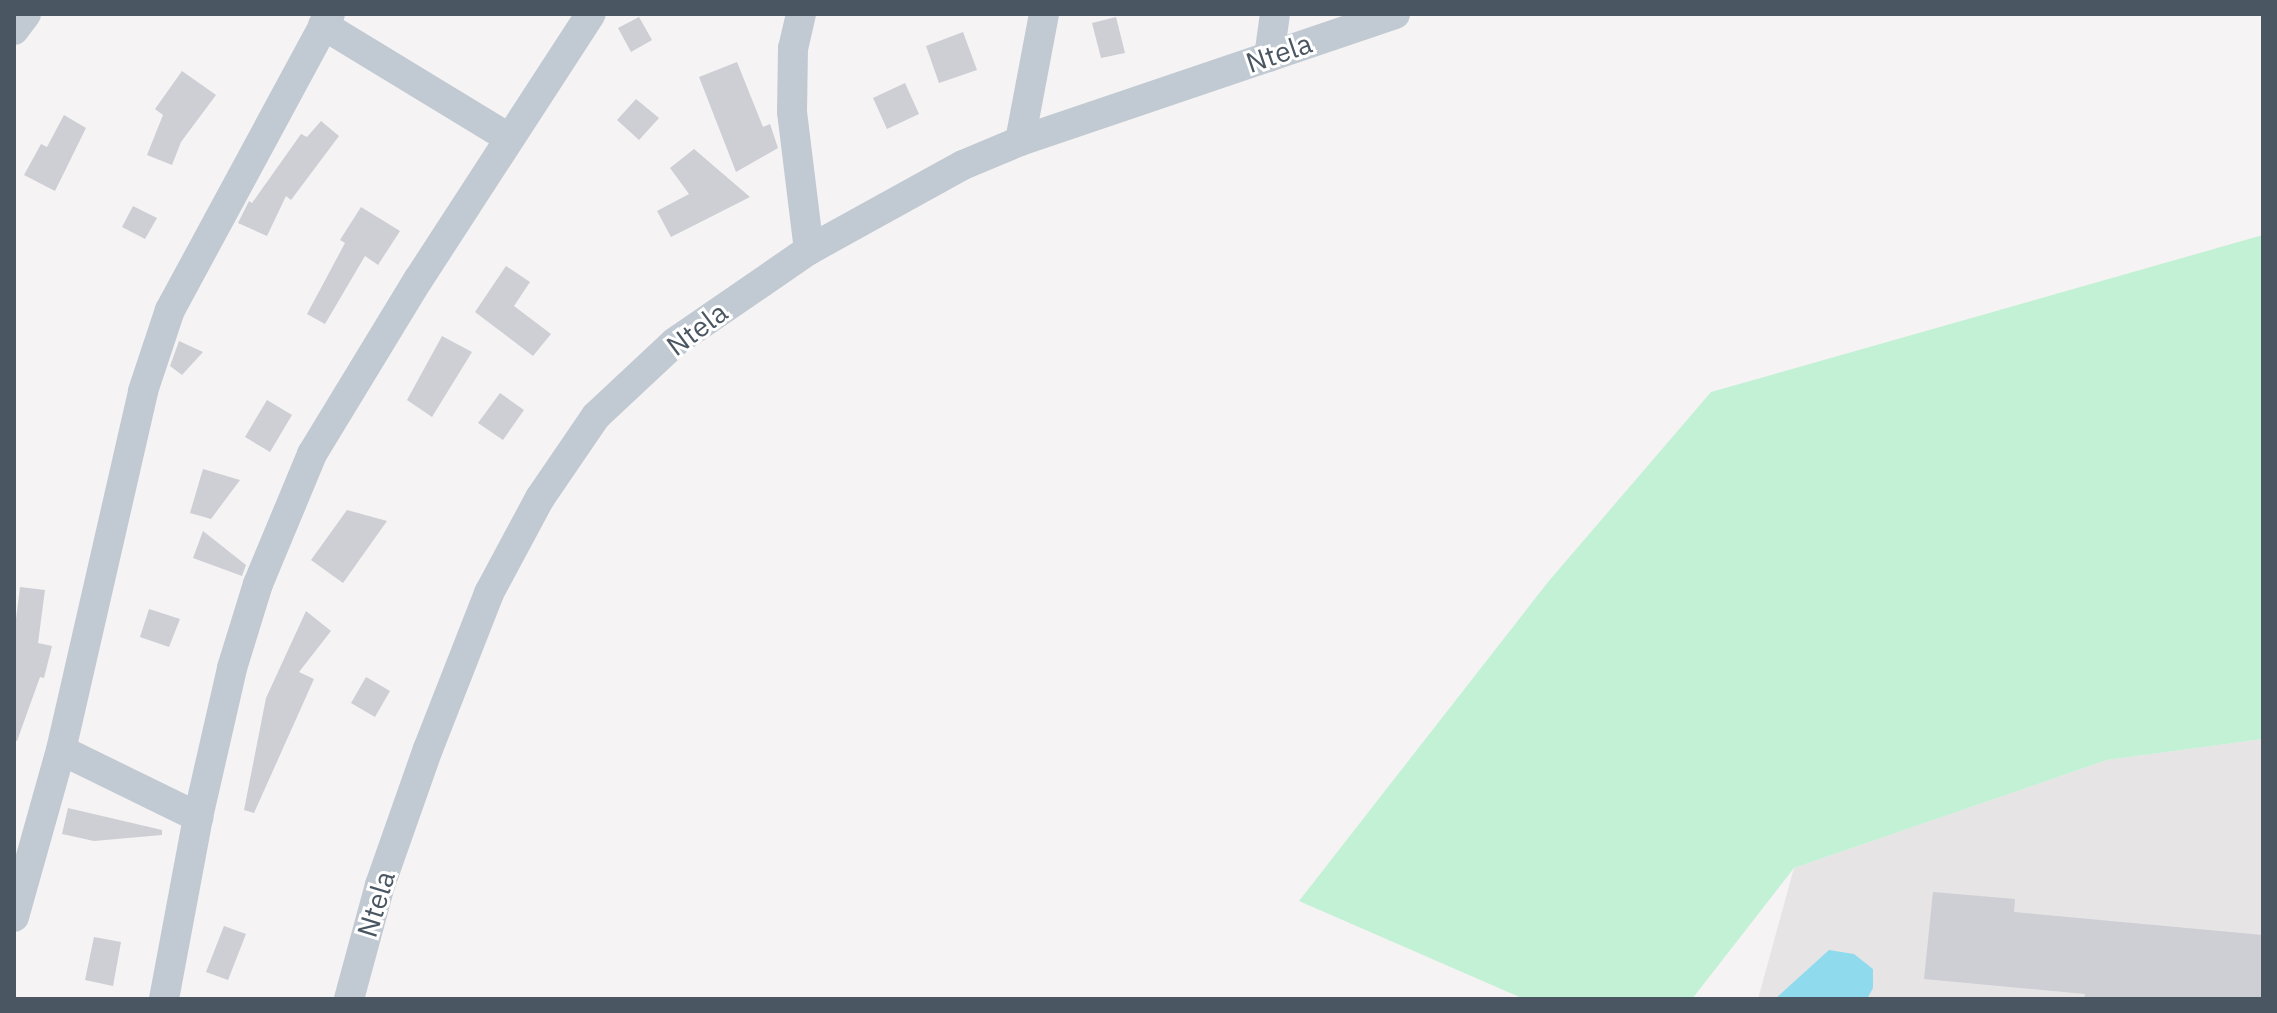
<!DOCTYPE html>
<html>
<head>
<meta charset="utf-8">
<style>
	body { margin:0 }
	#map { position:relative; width:2277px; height:1013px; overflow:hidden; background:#f5f3f3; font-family:"IBM Plex Sans",sans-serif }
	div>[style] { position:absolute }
	.education>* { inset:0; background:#e6e4e5 }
	.green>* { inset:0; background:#c3f1d5 }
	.water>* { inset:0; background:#90daee }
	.building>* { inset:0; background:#cdcfd5 }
	.minor>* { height:30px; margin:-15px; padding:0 15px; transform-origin:15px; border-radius:15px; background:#c1cad2 }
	span { translate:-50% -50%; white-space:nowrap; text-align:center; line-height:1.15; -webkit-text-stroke:6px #fff; paint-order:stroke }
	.street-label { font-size:28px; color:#4a5661 }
	.frame { position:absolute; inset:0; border:16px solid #4a5661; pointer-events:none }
</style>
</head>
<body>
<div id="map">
	<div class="education">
		<i style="clip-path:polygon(2263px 739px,2263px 999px,1758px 999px,1794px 868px,2107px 760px)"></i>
	</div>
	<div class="green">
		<i style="clip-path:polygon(2263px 235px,2263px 739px,2107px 760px,1794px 868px,1692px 999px,1524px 999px,1299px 901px,1548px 582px,1711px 392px)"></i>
	</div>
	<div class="water">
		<i style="clip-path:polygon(1829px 950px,1854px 954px,1873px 969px,1873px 988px,1867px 999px,1775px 999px)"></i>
	</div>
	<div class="building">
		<i style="clip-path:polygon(639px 17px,652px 40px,631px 52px,618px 28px)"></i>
		<i style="clip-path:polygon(1116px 17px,1125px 53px,1101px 58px,1092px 23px)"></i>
		<i style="clip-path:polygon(963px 32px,977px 70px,939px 83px,926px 46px)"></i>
		<i style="clip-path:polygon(737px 62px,763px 127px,770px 124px,778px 148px,736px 172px,699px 77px)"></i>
		<i style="clip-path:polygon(182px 71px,216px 95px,181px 142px,172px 165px,147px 155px,163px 115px,155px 109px)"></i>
		<i style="clip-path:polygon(905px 83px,919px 114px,887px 129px,873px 98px)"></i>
		<i style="clip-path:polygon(636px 99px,659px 118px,639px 140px,617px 120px)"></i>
		<i style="clip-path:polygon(64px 115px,86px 128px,55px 191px,24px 175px,41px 144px,47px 147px)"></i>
		<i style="clip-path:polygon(321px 121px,339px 136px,291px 200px,286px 196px,267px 236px,238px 223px,249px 201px,252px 203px,301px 134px,307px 137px)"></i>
		<i style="clip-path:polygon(694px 149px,750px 197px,671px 237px,657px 211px,689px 194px,670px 168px)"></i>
		<i style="clip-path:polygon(133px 206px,157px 218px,145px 239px,122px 227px)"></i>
		<i style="clip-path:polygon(361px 207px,400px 231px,378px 265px,365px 256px,325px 324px,307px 314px,345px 243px,340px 240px)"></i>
		<i style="clip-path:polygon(506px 266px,530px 282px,514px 306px,551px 334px,533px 356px,475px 312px)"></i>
		<i style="clip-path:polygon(442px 336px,472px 352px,432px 417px,407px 400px)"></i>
		<i style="clip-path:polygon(179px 341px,203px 352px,182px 375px,170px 366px)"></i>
		<i style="clip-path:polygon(500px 393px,524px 410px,503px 440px,478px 423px)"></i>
		<i style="clip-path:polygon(267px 400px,292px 415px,270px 452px,245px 437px)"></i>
		<i style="clip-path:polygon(203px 469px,240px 480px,211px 519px,190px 513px)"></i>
		<i style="clip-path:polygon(347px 510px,387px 521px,343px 583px,311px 560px)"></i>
		<i style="clip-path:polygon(203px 531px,246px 565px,242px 576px,193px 558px)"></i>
		<i style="clip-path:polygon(20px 587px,45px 590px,38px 643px,52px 646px,44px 678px,40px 677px,17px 741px,14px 741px,14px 635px)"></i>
		<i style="clip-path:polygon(149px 609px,180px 619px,169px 647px,140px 637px)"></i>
		<i style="clip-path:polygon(306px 611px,331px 631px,299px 672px,314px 679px,254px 813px,244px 810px,266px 698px)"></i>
		<i style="clip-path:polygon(366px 677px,390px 691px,375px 717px,351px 703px)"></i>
		<i style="clip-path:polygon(68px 808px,162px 830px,162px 835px,94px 841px,62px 834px)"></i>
		<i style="clip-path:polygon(1933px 892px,2015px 899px,2014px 912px,2263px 935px,2263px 999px,2084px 999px,2085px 994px,1924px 979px)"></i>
		<i style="clip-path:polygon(224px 926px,246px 934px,228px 980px,206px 972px)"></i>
		<i style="clip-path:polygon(94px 937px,121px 942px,113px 986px,85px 980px)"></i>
	</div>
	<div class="minor">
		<i style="left:801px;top:14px;width:35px;rotate:103deg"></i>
		<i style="left:793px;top:48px;width:64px;rotate:90.9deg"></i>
		<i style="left:792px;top:112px;width:139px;rotate:83deg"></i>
		<i style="left:323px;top:25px;width:218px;rotate:31.3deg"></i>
		<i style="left:14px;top:30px;width:20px;rotate:-53deg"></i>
		<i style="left:1269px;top:57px;width:43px;rotate:-82.1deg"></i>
		<i style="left:1020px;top:141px;width:129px;rotate:-79.3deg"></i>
		<i style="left:61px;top:750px;width:153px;rotate:26.1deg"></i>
		<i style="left:14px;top:917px;width:173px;rotate:-74.3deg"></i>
		<i style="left:61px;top:750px;width:368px;rotate:-77.1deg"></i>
		<i style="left:143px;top:391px;width:85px;rotate:-71.6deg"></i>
		<i style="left:170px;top:310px;width:336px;rotate:-61.6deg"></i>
		<i style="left:164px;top:999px;width:185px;rotate:-79.4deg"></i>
		<i style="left:198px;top:817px;width:153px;rotate:-77.1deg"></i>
		<i style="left:232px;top:668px;width:88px;rotate:-72.8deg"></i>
		<i style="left:258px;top:584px;width:141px;rotate:-67.4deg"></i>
		<i style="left:312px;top:454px;width:204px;rotate:-58.7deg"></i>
		<i style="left:418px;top:280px;width:317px;rotate:-57deg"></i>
		<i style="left:349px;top:999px;width:118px;rotate:-74.8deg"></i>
		<i style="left:380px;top:885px;width:144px;rotate:-70.6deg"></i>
		<i style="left:428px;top:749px;width:168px;rotate:-68.6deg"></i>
		<i style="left:489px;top:593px;width:108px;rotate:-61.8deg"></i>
		<i style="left:540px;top:498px;width:99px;rotate:-55.7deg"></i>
		<i style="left:596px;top:416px;width:108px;rotate:-43.1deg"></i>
		<i style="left:675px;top:342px;width:163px;rotate:-34.5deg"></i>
		<i style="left:809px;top:250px;width:176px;rotate:-28.9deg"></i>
		<i style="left:963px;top:165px;width:62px;rotate:-22.8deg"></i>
		<i style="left:1020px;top:141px;width:396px;rotate:-18.7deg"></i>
	</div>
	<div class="street-label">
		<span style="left:1279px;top:53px;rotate:-19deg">Ntela</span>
		<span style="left:697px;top:329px;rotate:-37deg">Ntela</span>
		<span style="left:376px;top:904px;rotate:-73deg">Ntela</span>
	</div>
	<div class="frame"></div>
</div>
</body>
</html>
